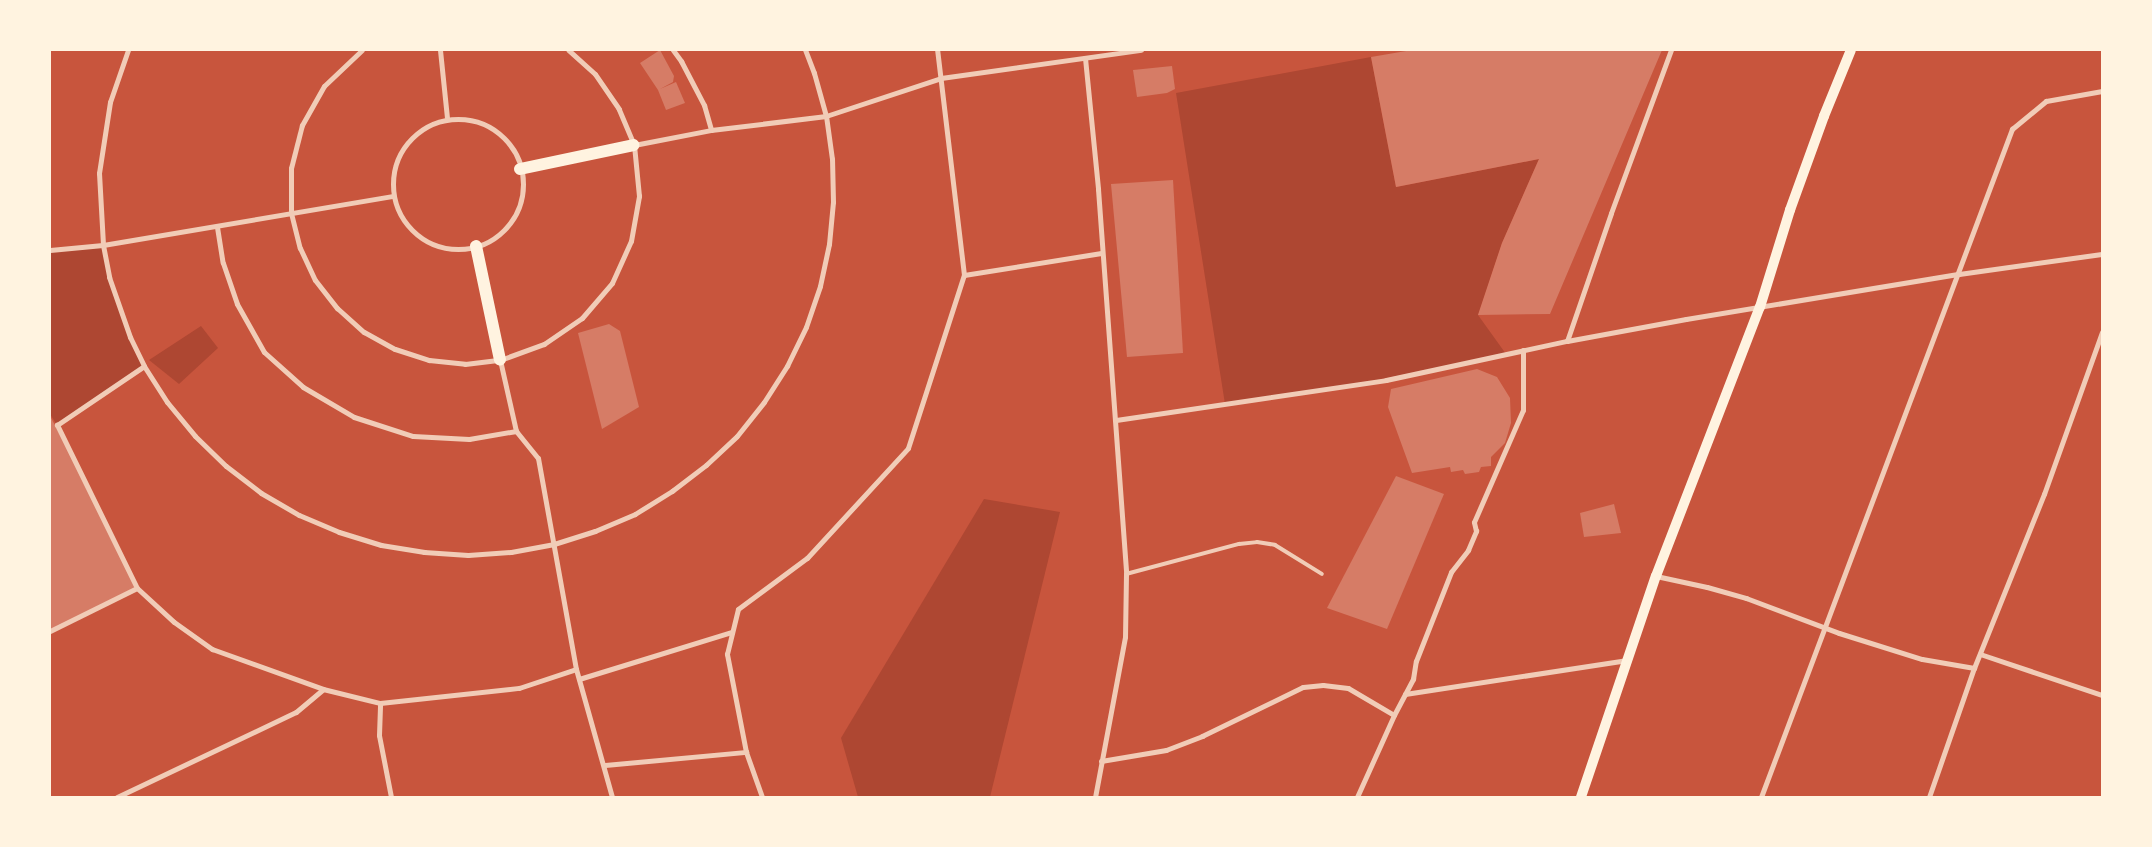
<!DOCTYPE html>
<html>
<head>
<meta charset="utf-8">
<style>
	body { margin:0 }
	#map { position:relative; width:2152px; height:847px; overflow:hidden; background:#c8553d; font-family:Inter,sans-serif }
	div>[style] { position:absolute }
	.green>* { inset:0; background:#ae4732 }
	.building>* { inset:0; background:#d67c66 }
	.service>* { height:4px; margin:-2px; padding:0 2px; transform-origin:2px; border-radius:2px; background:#f1ccb7 }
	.minor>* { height:5px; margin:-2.5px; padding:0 2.5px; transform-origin:2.5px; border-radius:2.5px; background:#f1ccb7 }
	.minor>.ring { margin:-2.5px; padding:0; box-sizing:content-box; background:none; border:5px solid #f1ccb7; border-radius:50% }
	.secondary>* { height:10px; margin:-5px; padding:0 5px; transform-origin:5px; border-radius:5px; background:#fff3e0 }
	.primary>* { height:12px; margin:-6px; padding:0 6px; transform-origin:6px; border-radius:6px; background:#fff3e0 }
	span { translate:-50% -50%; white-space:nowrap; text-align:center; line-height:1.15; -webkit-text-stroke:4px #fff3e0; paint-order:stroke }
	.frame { position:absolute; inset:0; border:51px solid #fff3e0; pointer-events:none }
</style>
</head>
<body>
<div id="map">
	<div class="green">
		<i style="clip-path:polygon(1371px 57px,1396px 187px,1539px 159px,1502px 243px,1478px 315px,1506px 354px,1342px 387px,1225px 404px,1176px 93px)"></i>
		<i style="clip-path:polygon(103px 245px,117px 301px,144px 366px,57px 425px,50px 414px,50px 250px)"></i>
		<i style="clip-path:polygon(201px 326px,218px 348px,179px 384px,149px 360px)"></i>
		<i style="clip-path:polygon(984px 499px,1060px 512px,990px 797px,858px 797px,841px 738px)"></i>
	</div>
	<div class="building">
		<i style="clip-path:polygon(660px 50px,674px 76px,673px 82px,660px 89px,676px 82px,685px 103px,666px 110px,658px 90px,640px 63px)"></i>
		<i style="clip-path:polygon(1412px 50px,1662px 50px,1550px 314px,1478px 315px,1502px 243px,1539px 159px,1396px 187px,1371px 57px)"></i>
		<i style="clip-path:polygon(1172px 66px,1175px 89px,1167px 93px,1137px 97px,1133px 70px)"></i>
		<i style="clip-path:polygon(1173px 180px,1183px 353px,1127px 357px,1111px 184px)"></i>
		<i style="clip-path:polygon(609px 324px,620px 331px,639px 407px,602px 429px,578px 333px)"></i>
		<i style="clip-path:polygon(1477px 369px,1497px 377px,1510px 398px,1511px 423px,1505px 443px,1491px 457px,1491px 466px,1481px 467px,1479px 472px,1465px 474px,1463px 470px,1451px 472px,1450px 467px,1412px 473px,1388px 407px,1391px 389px)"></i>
		<i style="clip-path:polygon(50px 416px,77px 466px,137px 588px,50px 630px)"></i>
		<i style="clip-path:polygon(1396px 476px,1444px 494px,1387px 629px,1327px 608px)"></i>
		<i style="clip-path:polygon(1614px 504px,1621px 533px,1584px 537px,1580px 513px)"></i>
	</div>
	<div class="service">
		<i style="left:1126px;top:574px;width:117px;rotate:-14.9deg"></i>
		<i style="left:1239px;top:544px;width:18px;rotate:-6deg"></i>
		<i style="left:1257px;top:542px;width:18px;rotate:9deg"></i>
		<i style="left:1275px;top:545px;width:55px;rotate:31.7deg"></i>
	</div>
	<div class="minor">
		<i style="left:128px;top:50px;width:55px;rotate:109.1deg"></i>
		<i style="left:110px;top:102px;width:72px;rotate:98.8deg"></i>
		<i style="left:99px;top:173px;width:72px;rotate:86.8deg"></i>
		<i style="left:103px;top:245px;width:33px;rotate:79deg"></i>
		<i style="left:109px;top:277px;width:64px;rotate:70.7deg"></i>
		<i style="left:130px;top:337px;width:32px;rotate:64deg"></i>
		<i style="left:144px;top:366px;width:43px;rotate:57.4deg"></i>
		<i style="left:167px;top:402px;width:44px;rotate:50.5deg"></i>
		<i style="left:195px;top:436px;width:43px;rotate:44.1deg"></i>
		<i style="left:226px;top:466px;width:44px;rotate:37.6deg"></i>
		<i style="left:261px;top:493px;width:44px;rotate:30.1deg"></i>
		<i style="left:299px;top:515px;width:43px;rotate:23deg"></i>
		<i style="left:339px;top:532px;width:44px;rotate:17.2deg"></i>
		<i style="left:381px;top:545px;width:44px;rotate:9.2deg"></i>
		<i style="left:424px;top:552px;width:44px;rotate:3.9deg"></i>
		<i style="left:468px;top:555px;width:43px;rotate:-4deg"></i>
		<i style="left:511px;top:552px;width:44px;rotate:-10.5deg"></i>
		<i style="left:554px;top:544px;width:43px;rotate:-17.6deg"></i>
		<i style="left:595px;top:531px;width:43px;rotate:-23deg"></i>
		<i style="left:635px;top:514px;width:44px;rotate:-31.9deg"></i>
		<i style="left:672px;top:491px;width:43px;rotate:-37.4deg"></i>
		<i style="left:706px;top:465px;width:42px;rotate:-43.1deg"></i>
		<i style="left:737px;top:436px;width:43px;rotate:-51.5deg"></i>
		<i style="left:764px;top:402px;width:43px;rotate:-57.4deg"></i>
		<i style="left:787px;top:366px;width:43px;rotate:-64deg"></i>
		<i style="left:806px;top:327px;width:43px;rotate:-71.1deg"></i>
		<i style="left:820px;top:286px;width:43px;rotate:-77.9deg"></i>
		<i style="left:829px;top:244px;width:42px;rotate:-84.6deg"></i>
		<i style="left:833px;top:202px;width:43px;rotate:-91.3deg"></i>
		<i style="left:832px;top:159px;width:43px;rotate:-97.9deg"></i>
		<i style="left:826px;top:116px;width:45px;rotate:-105.6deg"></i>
		<i style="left:814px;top:73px;width:25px;rotate:-111deg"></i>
		<i style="left:362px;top:50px;width:52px;rotate:136.5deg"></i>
		<i style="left:324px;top:86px;width:45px;rotate:119.4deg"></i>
		<i style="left:302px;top:125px;width:44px;rotate:104.3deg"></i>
		<i style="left:291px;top:168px;width:45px;rotate:90deg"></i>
		<i style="left:291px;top:213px;width:36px;rotate:76deg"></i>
		<i style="left:300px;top:248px;width:35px;rotate:65deg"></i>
		<i style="left:315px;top:280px;width:36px;rotate:52deg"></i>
		<i style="left:337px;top:308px;width:36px;rotate:42deg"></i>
		<i style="left:364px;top:332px;width:35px;rotate:29deg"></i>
		<i style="left:395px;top:349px;width:36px;rotate:18deg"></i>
		<i style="left:429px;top:360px;width:36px;rotate:6deg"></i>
		<i style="left:465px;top:364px;width:35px;rotate:-7deg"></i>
		<i style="left:500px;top:360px;width:47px;rotate:-20deg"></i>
		<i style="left:544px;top:344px;width:46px;rotate:-34.4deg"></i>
		<i style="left:582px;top:318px;width:46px;rotate:-49.4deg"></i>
		<i style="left:612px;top:283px;width:46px;rotate:-65.7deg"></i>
		<i style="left:631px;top:241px;width:46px;rotate:-79.9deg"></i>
		<i style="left:639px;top:196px;width:51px;rotate:-95.6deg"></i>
		<i style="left:634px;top:145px;width:39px;rotate:-113deg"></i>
		<i style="left:619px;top:109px;width:42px;rotate:-124.4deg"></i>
		<i style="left:595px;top:74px;width:36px;rotate:-138deg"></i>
		<i style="left:440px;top:50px;width:68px;rotate:84.1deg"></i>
		<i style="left:673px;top:50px;width:14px;rotate:54deg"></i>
		<i style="left:681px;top:61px;width:50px;rotate:62.4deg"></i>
		<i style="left:704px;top:105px;width:26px;rotate:74deg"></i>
		<i style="left:1085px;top:58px;width:132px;rotate:84.3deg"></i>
		<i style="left:1098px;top:189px;width:386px;rotate:85.8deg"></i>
		<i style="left:1126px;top:574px;width:63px;rotate:90.9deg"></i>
		<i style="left:1125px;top:637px;width:163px;rotate:100.6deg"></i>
		<i class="ring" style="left:393px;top:119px;width:125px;height:125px"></i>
		<i style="left:634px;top:145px;width:78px;rotate:-11deg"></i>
		<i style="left:711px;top:130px;width:116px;rotate:-6.9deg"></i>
		<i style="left:826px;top:116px;width:121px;rotate:-18.3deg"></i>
		<i style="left:941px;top:78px;width:202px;rotate:-8deg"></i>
		<i style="left:217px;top:227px;width:36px;rotate:81deg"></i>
		<i style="left:223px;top:263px;width:43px;rotate:71.1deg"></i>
		<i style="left:237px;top:304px;width:55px;rotate:60.6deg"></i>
		<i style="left:264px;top:352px;width:52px;rotate:41.9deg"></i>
		<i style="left:303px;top:387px;width:59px;rotate:30.5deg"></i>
		<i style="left:354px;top:417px;width:62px;rotate:17.9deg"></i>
		<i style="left:413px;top:436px;width:56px;rotate:3.1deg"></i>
		<i style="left:469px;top:439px;width:48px;rotate:-9.7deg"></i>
		<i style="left:50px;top:250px;width:53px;rotate:-5.4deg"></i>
		<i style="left:103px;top:245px;width:293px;rotate:-9.6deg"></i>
		<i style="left:964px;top:275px;width:139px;rotate:-9.1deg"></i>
		<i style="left:1567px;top:341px;width:135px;rotate:-71deg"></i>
		<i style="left:1611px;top:213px;width:174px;rotate:-69.8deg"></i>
		<i style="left:500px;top:360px;width:73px;rotate:77.3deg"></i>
		<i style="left:516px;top:431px;width:35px;rotate:51deg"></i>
		<i style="left:538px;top:458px;width:214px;rotate:79.8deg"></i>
		<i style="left:576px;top:669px;width:133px;rotate:74.3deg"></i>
		<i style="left:1116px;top:420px;width:273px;rotate:-8.4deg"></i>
		<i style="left:1386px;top:380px;width:185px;rotate:-12.2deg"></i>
		<i style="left:1567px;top:341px;width:121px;rotate:-10.5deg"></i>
		<i style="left:1686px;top:319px;width:277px;rotate:-9.4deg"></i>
		<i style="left:1959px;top:274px;width:144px;rotate:-8deg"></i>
		<i style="left:1656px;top:576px;width:52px;rotate:12.2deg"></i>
		<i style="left:1707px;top:587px;width:41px;rotate:15.8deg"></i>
		<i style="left:1746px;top:598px;width:99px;rotate:20.6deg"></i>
		<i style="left:1839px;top:633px;width:87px;rotate:17.4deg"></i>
		<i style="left:1922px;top:659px;width:53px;rotate:9.8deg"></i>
		<i style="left:137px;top:588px;width:182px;rotate:-116.1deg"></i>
		<i style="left:57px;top:425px;width:105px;rotate:-34.1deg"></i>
		<i style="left:50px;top:631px;width:97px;rotate:-26.3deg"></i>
		<i style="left:137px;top:588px;width:50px;rotate:42.6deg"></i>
		<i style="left:174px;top:622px;width:47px;rotate:35.4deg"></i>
		<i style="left:212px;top:649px;width:118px;rotate:19.8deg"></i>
		<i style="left:1980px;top:654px;width:129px;rotate:18.6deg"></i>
		<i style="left:579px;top:679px;width:160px;rotate:-17.1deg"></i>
		<i style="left:1405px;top:694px;width:225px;rotate:-8.7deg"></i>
		<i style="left:746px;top:752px;width:48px;rotate:70.4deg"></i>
		<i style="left:1101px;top:761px;width:66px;rotate:-9.6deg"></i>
		<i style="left:1166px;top:750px;width:39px;rotate:-21deg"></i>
		<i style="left:1202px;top:736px;width:112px;rotate:-25.9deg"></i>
		<i style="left:1303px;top:687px;width:20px;rotate:-6deg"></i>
		<i style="left:1323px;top:685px;width:25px;rotate:7deg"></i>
		<i style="left:1348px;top:688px;width:53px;rotate:30.4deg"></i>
		<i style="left:605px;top:765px;width:142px;rotate:-5.3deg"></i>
		<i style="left:746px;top:752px;width:100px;rotate:-101deg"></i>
		<i style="left:727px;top:654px;width:46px;rotate:-76.3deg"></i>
		<i style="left:738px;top:609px;width:86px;rotate:-36.5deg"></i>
		<i style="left:807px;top:558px;width:149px;rotate:-47.4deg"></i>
		<i style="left:908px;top:448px;width:182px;rotate:-72.1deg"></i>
		<i style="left:964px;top:275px;width:227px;rotate:-96.8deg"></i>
		<i style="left:117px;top:797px;width:198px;rotate:-25.4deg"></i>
		<i style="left:296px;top:712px;width:35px;rotate:-40deg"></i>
		<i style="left:323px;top:689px;width:59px;rotate:13.8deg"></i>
		<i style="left:391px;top:797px;width:63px;rotate:-101deg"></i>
		<i style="left:379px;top:735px;width:32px;rotate:-88deg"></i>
		<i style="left:380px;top:703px;width:140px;rotate:-6.2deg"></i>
		<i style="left:519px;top:688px;width:60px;rotate:-18.4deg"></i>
		<i style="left:1357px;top:797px;width:90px;rotate:-65.7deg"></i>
		<i style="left:1394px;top:715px;width:41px;rotate:-62.2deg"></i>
		<i style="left:1413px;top:679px;width:18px;rotate:-81deg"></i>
		<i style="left:1416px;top:661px;width:96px;rotate:-68.5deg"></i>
		<i style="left:1451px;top:572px;width:28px;rotate:-52deg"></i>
		<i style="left:1468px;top:550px;width:21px;rotate:-67deg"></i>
		<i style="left:1476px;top:531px;width:9px;rotate:-103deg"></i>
		<i style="left:1474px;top:522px;width:122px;rotate:-66.4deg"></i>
		<i style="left:1523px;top:410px;width:60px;rotate:-90deg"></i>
		<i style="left:1761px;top:797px;width:714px;rotate:-69.41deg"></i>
		<i style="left:2012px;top:129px;width:44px;rotate:-39.5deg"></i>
		<i style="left:2046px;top:101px;width:57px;rotate:-10.1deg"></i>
		<i style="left:1929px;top:797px;width:137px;rotate:-70.8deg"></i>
		<i style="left:1974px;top:668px;width:188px;rotate:-68.1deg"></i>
		<i style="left:2044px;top:494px;width:172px;rotate:-70.3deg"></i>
	</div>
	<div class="secondary">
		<i style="left:1581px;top:797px;width:233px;rotate:-71.3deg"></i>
		<i style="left:1656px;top:576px;width:288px;rotate:-68.9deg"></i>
		<i style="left:1760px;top:307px;width:102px;rotate:-72.8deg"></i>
		<i style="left:1790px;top:210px;width:100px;rotate:-70.1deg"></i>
		<i style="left:1824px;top:116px;width:71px;rotate:-67.8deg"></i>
	</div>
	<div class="primary">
		<i style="left:520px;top:169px;width:116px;rotate:-11.9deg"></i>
		<i style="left:476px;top:246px;width:116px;rotate:78.1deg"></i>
	</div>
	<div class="frame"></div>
</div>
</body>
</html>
